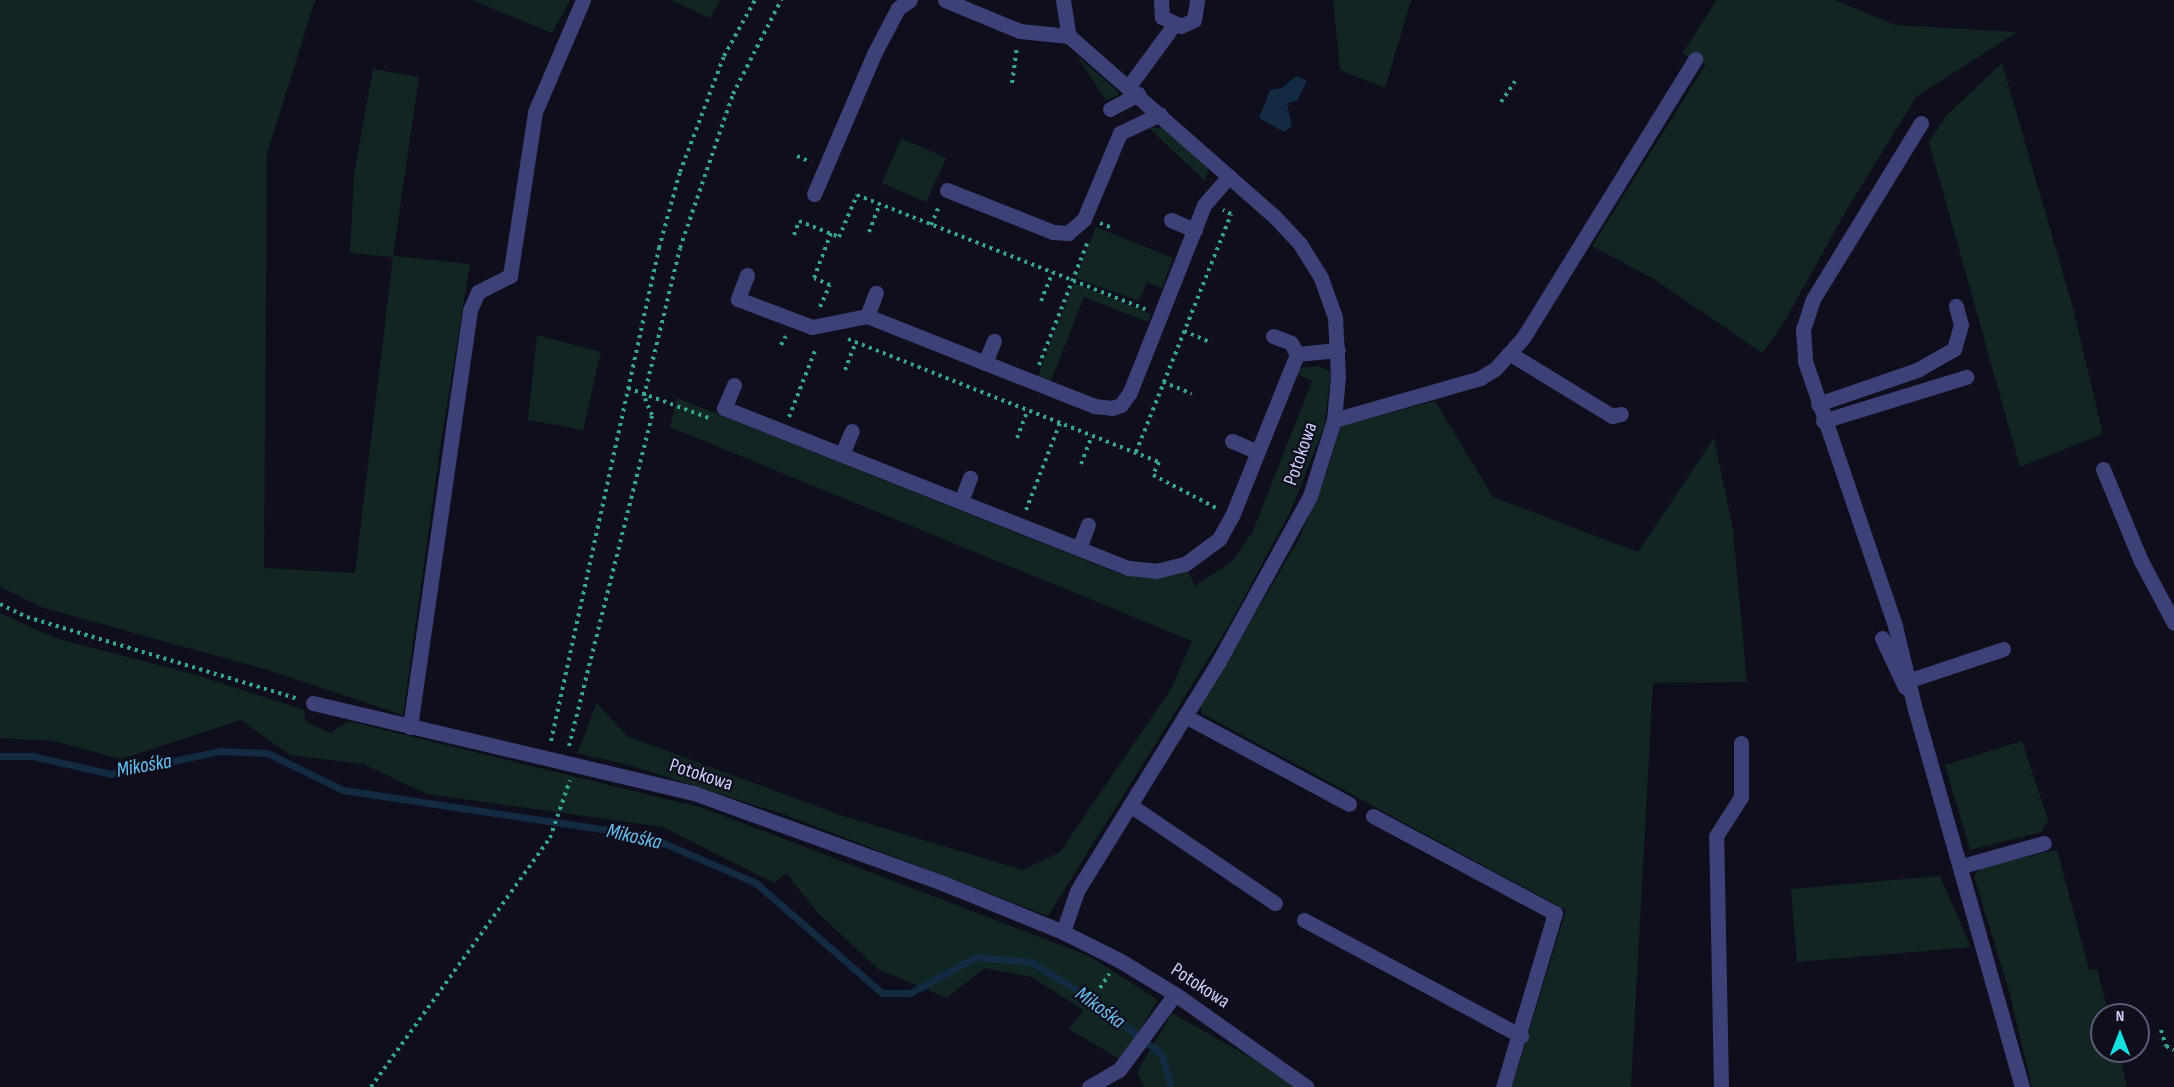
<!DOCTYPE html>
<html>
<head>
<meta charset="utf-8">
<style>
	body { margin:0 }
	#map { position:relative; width:2174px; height:1087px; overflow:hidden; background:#0e0e1d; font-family:"Sofia Sans Condensed",sans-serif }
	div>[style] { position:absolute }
	.green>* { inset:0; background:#112623 }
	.water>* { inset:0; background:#122b42 }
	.stream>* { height:7px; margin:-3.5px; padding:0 3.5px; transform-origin:3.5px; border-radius:3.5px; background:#122b42 }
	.path>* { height:4px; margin-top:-2px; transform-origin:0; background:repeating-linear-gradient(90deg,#38a592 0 3px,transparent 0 7.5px) }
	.minor>* { height:15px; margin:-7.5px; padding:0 7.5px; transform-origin:7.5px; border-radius:7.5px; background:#3d4178 }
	span { translate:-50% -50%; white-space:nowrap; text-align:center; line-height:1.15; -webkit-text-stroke:4.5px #0e0e1d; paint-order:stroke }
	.street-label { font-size:20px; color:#cecefb }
	.water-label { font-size:21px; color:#66c0f1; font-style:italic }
	.north { position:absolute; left:2090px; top:1003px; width:60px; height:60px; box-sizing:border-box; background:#0e0e1d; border:2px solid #5b5b76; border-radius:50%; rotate:0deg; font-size:16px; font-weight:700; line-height:24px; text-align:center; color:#cecefb }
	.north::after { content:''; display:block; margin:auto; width:21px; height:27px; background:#15e0dd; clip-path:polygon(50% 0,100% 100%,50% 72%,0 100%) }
</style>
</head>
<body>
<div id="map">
	<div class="green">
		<i style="clip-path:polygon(0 0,315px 0,267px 154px,264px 568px,355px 573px,393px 257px,350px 253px,354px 174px,373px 69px,419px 77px,393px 256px,470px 264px,441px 442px,403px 715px,268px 670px,44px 608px,0 587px)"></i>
		<i style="clip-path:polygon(472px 0,570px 0,552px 33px)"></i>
		<i style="clip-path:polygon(670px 0,720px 0,710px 18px)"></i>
		<i style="clip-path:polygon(1333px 0,1411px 0,1385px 88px,1340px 70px)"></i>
		<i style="clip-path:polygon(1717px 0,1835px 0,1895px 25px,2017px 32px,1916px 97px,1846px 211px,1783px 324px,1762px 353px,1654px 279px,1592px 246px,1706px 64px,1682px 54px)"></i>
		<i style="clip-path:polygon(1077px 56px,1118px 91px,1118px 95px,1106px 100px)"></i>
		<i style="clip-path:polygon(2002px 63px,2073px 308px,2103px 434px,2020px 467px,1929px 142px,1946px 116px)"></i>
		<i style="clip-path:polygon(1149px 128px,1167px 128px,1209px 167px,1205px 181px)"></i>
		<i style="clip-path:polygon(901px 138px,946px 158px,926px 202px,882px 183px)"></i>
		<i style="clip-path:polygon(1096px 227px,1173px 258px,1162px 288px,1147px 282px,1139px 301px,1076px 278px)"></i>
		<i style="clip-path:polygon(1074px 283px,1151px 314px,1148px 322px,1084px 297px,1051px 381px,1038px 376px)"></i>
		<i style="clip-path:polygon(537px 335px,601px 352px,583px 430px,528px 420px)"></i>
		<i style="clip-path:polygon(1319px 366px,1331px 372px,1324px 427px,1291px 510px,1228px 627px,1048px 916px,786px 815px,629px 765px,577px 753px,597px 703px,627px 736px,840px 815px,1023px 870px,1060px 852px,1171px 689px,1192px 641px,670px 427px,677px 398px,1120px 574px,1156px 578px,1188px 571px,1195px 586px,1232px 561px,1253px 531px,1312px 381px,1297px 374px,1300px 368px)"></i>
		<i style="clip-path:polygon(1435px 401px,1493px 497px,1638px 552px,1714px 438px,1733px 530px,1747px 682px,1653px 683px,1631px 1087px,1512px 1087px,1566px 910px,1201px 713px,1201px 705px,1298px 541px,1325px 478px,1341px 426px)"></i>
		<i style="clip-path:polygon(0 613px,55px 638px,193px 674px,304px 710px,306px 722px,331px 733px,348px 721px,703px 808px,1089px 956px,1158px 1000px,1121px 1060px,1069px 1029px,1083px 1010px,1032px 977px,985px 968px,947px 998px,878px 969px,818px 913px,786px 873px,774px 883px,663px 827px,427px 794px,363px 764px,290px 755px,241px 720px,121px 759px,54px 741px,0 738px)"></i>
		<i style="clip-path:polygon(2022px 741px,2048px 820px,2041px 832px,1970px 850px,1945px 765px)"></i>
		<i style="clip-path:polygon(2057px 850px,2089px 970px,2097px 969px,2109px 1015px,2102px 1015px,2102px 1051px,2119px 1051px,2127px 1087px,2032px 1087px,2009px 991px,1974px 876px,1982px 866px)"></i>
		<i style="clip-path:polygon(1940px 876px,1971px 947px,1797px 962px,1791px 889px)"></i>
		<i style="clip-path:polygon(1172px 1013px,1257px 1061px,1294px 1087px,1144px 1087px,1137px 1072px)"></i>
	</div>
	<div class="water">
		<i style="clip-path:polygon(1296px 76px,1307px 81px,1297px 101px,1287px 103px,1292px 126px,1284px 132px,1259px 118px,1270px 90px,1282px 88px)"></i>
	</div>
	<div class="stream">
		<i style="left:0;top:756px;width:32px"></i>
		<i style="left:32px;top:756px;width:81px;rotate:12.8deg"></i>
		<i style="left:111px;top:774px;width:111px;rotate:-11.9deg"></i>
		<i style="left:220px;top:751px;width:47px;rotate:2.4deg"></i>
		<i style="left:267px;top:753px;width:85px;rotate:26deg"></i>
		<i style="left:343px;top:790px;width:307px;rotate:8.6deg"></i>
		<i style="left:647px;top:836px;width:119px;rotate:23.3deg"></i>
		<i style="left:756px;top:883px;width:167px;rotate:41.1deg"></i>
		<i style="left:882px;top:993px;width:28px"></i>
		<i style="left:910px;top:993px;width:75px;rotate:-28.6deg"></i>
		<i style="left:976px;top:957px;width:55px;rotate:5.2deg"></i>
		<i style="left:1031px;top:962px;width:71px;rotate:31.2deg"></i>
		<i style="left:1092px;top:999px;width:88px;rotate:38.6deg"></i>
		<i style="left:1161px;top:1054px;width:34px;rotate:73deg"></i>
	</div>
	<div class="path">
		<i style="left:1012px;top:83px;width:35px;rotate:-82deg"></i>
		<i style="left:1501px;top:102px;width:25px;rotate:-56deg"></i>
		<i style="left:797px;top:156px;width:15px;rotate:23deg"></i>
		<i style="left:1100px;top:223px;width:11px;rotate:22deg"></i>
		<i style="left:931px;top:225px;width:21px;rotate:-67deg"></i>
		<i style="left:869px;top:232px;width:30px;rotate:-69deg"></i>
		<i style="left:794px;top:235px;width:15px;rotate:-70deg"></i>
		<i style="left:799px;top:221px;width:43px;rotate:21.8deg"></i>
		<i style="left:839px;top:237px;width:46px;rotate:-66.8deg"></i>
		<i style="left:857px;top:195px;width:310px;rotate:21.6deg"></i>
		<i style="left:1041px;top:301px;width:31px;rotate:-68deg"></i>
		<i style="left:820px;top:307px;width:24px;rotate:-66deg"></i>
		<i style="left:830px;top:285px;width:17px;rotate:-156deg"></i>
		<i style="left:814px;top:278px;width:48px;rotate:-69.3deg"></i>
		<i style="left:1184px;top:331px;width:30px;rotate:23deg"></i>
		<i style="left:848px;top:339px;width:334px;rotate:21.6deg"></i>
		<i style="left:1159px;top:462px;width:14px;rotate:115deg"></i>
		<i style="left:1153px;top:475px;width:73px;rotate:27.6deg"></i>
		<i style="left:781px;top:345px;width:10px;rotate:-61deg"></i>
		<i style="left:1039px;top:365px;width:133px;rotate:-68.4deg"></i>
		<i style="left:845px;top:370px;width:30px;rotate:-69deg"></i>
		<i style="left:1163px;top:382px;width:31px;rotate:22deg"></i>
		<i style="left:628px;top:388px;width:86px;rotate:20.3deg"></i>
		<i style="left:789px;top:417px;width:74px;rotate:-68.6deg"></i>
		<i style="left:1017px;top:438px;width:30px;rotate:-69deg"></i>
		<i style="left:1136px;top:452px;width:256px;rotate:-68.2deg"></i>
		<i style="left:1231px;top:214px;width:9px;rotate:-153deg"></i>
		<i style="left:1081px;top:464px;width:30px;rotate:-69deg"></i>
		<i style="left:1026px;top:510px;width:93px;rotate:-68.7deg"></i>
		<i style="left:0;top:604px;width:30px;rotate:26deg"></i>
		<i style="left:27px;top:617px;width:281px;rotate:16.8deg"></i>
		<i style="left:551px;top:741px;width:505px;rotate:-77.64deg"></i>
		<i style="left:659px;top:248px;width:79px;rotate:-74.6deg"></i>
		<i style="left:680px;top:172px;width:124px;rotate:-69.2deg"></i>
		<i style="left:724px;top:56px;width:64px;rotate:-61deg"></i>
		<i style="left:569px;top:746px;width:341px;rotate:-75.9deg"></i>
		<i style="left:652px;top:415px;width:21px;rotate:-113deg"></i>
		<i style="left:644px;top:396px;width:152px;rotate:-76.3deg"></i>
		<i style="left:680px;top:248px;width:163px;rotate:-71deg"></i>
		<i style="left:733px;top:94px;width:106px;rotate:-62.9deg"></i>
		<i style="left:1100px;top:988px;width:17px;rotate:-57deg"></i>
		<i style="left:2161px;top:1030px;width:17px;rotate:73deg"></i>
		<i style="left:2166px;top:1046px;width:9px;rotate:27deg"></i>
		<i style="left:371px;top:1087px;width:307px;rotate:-54.3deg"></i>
		<i style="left:550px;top:838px;width:61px;rotate:-71deg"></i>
	</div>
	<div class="minor">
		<i style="left:945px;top:0;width:81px;rotate:22.5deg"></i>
		<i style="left:1020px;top:31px;width:49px;rotate:5.8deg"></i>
		<i style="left:1069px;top:36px;width:274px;rotate:41.3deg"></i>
		<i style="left:1275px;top:217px;width:37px;rotate:47deg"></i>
		<i style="left:1300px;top:244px;width:40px;rotate:58deg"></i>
		<i style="left:1321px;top:278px;width:41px;rotate:70.3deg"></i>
		<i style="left:1335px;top:317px;width:60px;rotate:87.1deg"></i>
		<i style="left:1338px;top:377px;width:43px;rotate:95.3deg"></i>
		<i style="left:1334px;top:420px;width:80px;rotate:107.5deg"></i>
		<i style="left:1310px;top:496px;width:188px;rotate:118.9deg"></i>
		<i style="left:1219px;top:661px;width:270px;rotate:121.7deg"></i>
		<i style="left:1077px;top:891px;width:43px;rotate:108.9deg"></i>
		<i style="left:1063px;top:0;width:36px;rotate:81deg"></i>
		<i style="left:1161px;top:0;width:17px;rotate:87deg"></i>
		<i style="left:1162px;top:17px;width:21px;rotate:25deg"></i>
		<i style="left:1181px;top:26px;width:14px;rotate:-25deg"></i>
		<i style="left:1194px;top:20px;width:20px;rotate:-81deg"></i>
		<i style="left:1129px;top:86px;width:74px;rotate:-53.7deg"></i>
		<i style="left:1110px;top:109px;width:32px;rotate:-28deg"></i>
		<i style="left:1921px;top:123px;width:206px;rotate:121.5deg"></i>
		<i style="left:1813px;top:299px;width:32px;rotate:108deg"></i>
		<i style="left:1803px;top:329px;width:32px;rotate:86deg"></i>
		<i style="left:1805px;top:361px;width:280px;rotate:71.2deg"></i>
		<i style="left:1895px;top:626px;width:85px;rotate:76.5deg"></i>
		<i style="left:1915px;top:709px;width:393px;rotate:74.2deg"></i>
		<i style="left:947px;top:190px;width:114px;rotate:21.6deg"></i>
		<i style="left:1053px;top:232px;width:15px;rotate:4deg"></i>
		<i style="left:1068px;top:233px;width:21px;rotate:-41deg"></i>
		<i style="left:1084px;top:219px;width:93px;rotate:-67.3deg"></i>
		<i style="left:1120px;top:133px;width:44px;rotate:-25.4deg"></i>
		<i style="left:814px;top:194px;width:152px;rotate:-66.8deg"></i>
		<i style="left:874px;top:54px;width:52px;rotate:-62.4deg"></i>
		<i style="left:898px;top:8px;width:14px;rotate:-34deg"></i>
		<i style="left:1171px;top:220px;width:26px;rotate:23deg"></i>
		<i style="left:747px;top:275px;width:26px;rotate:111deg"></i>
		<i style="left:738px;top:299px;width:79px;rotate:20.7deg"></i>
		<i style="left:812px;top:327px;width:56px;rotate:-11.3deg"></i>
		<i style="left:867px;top:316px;width:244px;rotate:21.6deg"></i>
		<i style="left:1094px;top:406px;width:18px;rotate:6deg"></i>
		<i style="left:1112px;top:408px;width:9px;rotate:-18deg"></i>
		<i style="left:1121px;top:405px;width:16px;rotate:-55deg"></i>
		<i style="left:1130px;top:392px;width:201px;rotate:-68.4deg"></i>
		<i style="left:1204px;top:205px;width:38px;rotate:-49deg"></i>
		<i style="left:867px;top:316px;width:25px;rotate:-69deg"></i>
		<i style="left:1273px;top:336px;width:19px;rotate:21deg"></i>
		<i style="left:1291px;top:343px;width:13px;rotate:61deg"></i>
		<i style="left:1509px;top:353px;width:121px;rotate:31.5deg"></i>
		<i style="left:1612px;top:416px;width:9px;rotate:-13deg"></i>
		<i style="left:985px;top:363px;width:24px;rotate:-68deg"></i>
		<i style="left:734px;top:385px;width:25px;rotate:113deg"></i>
		<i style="left:724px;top:408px;width:435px;rotate:21.6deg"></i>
		<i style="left:1129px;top:568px;width:27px;rotate:6deg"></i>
		<i style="left:1156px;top:571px;width:30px;rotate:-14deg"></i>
		<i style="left:1185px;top:564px;width:42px;rotate:-36.3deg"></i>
		<i style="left:1219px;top:539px;width:26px;rotate:-61deg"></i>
		<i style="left:1232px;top:516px;width:175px;rotate:-68.1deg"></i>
		<i style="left:1297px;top:354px;width:41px;rotate:-5.6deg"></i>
		<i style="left:1818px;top:404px;width:105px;rotate:-19deg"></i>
		<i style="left:1917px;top:370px;width:43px;rotate:-29.6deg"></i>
		<i style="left:1954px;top:349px;width:25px;rotate:-74deg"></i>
		<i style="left:1961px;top:325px;width:20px;rotate:-105deg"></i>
		<i style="left:1334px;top:420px;width:152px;rotate:-16deg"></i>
		<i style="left:1480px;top:378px;width:17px;rotate:-31deg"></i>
		<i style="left:1495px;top:369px;width:42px;rotate:-47.9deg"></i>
		<i style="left:1523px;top:338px;width:328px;rotate:-58.3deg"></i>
		<i style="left:1823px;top:421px;width:150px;rotate:-17.1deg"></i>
		<i style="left:1232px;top:441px;width:28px;rotate:23deg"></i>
		<i style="left:842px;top:454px;width:25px;rotate:-67deg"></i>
		<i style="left:2103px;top:469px;width:100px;rotate:67.6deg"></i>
		<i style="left:2141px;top:561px;width:70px;rotate:62deg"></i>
		<i style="left:961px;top:501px;width:25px;rotate:-69deg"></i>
		<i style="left:1079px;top:548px;width:25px;rotate:-69deg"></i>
		<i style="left:1882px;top:638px;width:54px;rotate:64.9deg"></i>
		<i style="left:1910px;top:680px;width:98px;rotate:-18.4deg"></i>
		<i style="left:313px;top:703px;width:391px;rotate:13.3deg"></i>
		<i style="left:694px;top:793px;width:267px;rotate:19.9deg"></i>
		<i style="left:945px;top:884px;width:127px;rotate:22.1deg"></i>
		<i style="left:1063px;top:932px;width:63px;rotate:26.6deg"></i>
		<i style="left:1119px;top:960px;width:66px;rotate:31.3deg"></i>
		<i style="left:1175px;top:994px;width:161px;rotate:35.2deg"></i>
		<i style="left:1185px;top:716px;width:186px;rotate:28.2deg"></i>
		<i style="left:410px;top:727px;width:421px;rotate:-81.8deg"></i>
		<i style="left:470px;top:310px;width:20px;rotate:-66deg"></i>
		<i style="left:478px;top:292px;width:36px;rotate:-27deg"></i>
		<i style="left:510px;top:276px;width:166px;rotate:-81.3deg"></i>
		<i style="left:535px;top:112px;width:122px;rotate:-66.8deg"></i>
		<i style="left:1130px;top:805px;width:175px;rotate:34.1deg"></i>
		<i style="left:1373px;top:816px;width:206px;rotate:28.1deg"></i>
		<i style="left:1555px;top:913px;width:182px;rotate:106.6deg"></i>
		<i style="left:1962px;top:866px;width:85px;rotate:-15.7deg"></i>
		<i style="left:1304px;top:920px;width:246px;rotate:28.1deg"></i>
		<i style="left:1089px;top:1087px;width:34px;rotate:-30deg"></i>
		<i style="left:1119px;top:1070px;width:94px;rotate:-53.6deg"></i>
		<i style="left:1721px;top:1087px;width:251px;rotate:-91.1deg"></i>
		<i style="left:1716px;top:836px;width:46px;rotate:-57.3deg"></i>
		<i style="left:1741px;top:797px;width:54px;rotate:-90deg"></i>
	</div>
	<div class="street-label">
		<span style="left:1301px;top:454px;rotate:-71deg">Potokowa</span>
		<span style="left:701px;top:775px;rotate:18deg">Potokowa</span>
		<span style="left:1200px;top:986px;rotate:33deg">Potokowa</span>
	</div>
	<div class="water-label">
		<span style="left:144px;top:766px;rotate:-10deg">Mikośka</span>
		<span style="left:634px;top:837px;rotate:13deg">Mikośka</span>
		<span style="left:1100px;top:1008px;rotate:36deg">Mikośka</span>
	</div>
	<div class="north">N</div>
</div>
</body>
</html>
